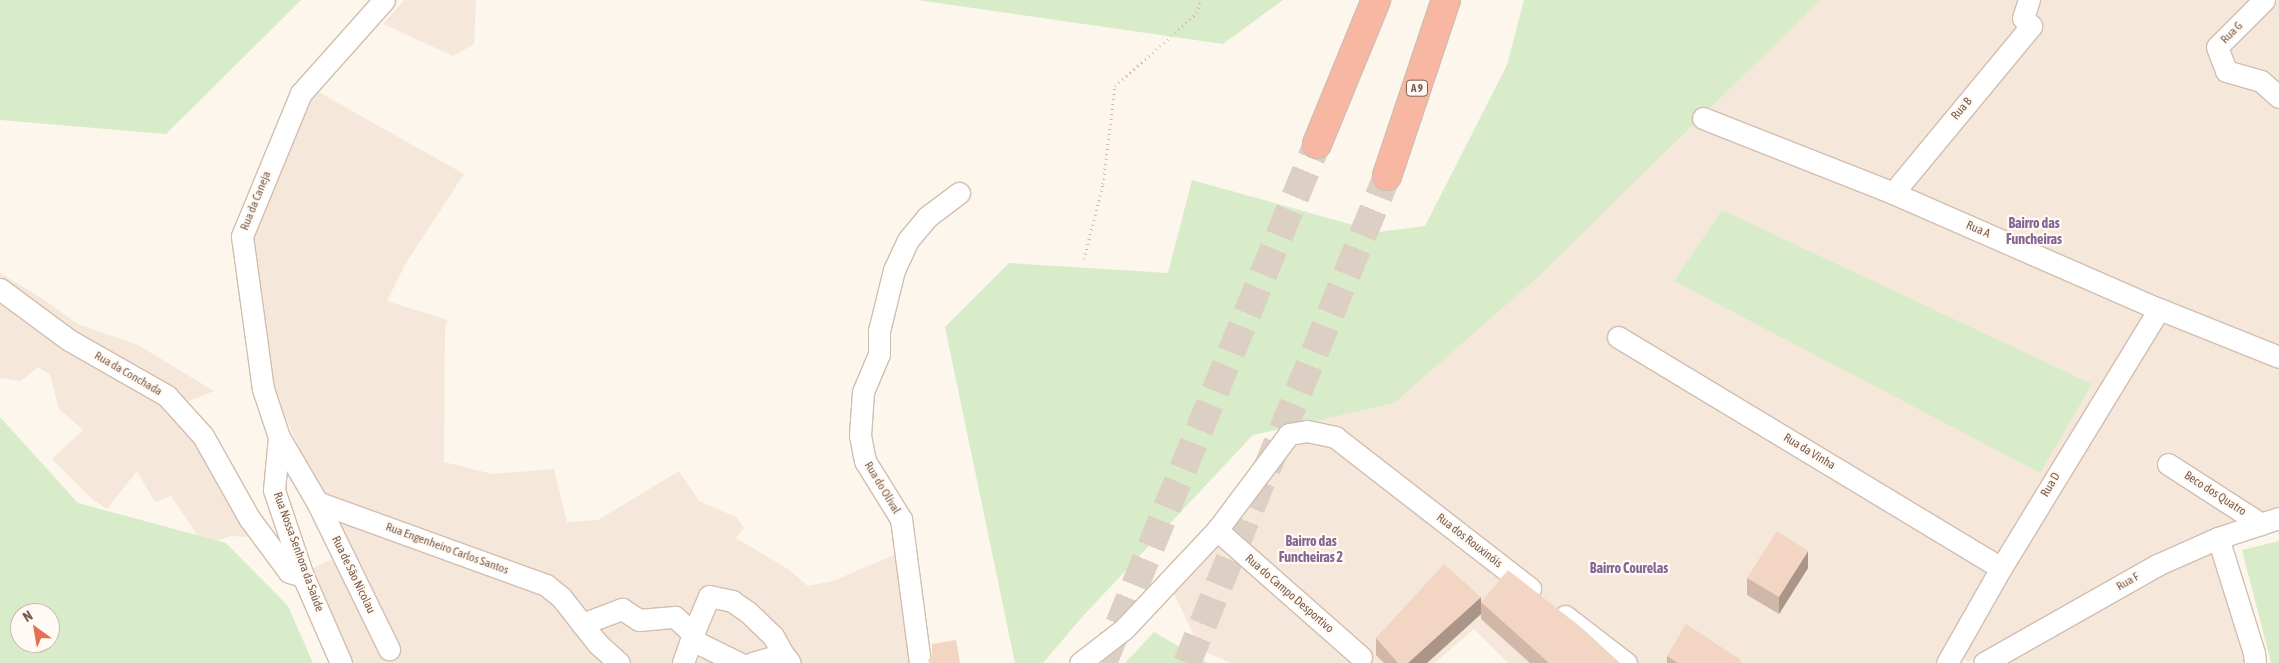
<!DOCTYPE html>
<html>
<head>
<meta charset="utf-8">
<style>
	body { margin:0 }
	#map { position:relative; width:2279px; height:663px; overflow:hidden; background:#fdf6ec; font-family:"Asap Condensed",sans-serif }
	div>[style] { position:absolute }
	.residential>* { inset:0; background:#f5e8da }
	.green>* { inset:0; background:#d8ecc9 }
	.highway-tunnel>* { height:28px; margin-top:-14px; transform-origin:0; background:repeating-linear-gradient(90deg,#dcd0c4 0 28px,transparent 0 42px) }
	.path>* { height:3px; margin-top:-1.5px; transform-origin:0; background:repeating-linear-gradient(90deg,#d9b8a5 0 1px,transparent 0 5px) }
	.roads { filter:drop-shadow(1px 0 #d1beb0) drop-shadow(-1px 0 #d1beb0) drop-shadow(0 1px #d1beb0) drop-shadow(0 -1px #d1beb0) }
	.minor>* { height:21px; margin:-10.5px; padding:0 10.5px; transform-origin:10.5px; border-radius:10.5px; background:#fff }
	.highway>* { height:28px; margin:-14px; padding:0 14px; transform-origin:14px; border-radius:14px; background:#f7b7a3 }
	.wall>* { inset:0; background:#d1b7a8 }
	.shaded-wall>* { inset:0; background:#aa9588 }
	.building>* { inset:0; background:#f3d5c3 }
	span { translate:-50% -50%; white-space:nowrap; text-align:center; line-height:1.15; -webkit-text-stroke:4.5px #fffaf3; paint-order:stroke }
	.shield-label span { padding:1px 4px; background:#fffaf3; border:1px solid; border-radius:4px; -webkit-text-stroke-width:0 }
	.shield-label { font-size:11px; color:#7a5c4d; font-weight:700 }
	.street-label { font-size:12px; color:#7a5c4d }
	.neighbourhood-label { font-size:14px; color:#846695; font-weight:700 }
	.north { position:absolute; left:10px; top:603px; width:50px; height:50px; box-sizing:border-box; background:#fffaf3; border:1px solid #cabbb1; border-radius:50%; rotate:328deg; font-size:14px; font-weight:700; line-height:20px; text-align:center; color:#7a5c4d }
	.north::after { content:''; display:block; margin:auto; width:18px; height:22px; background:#e76f51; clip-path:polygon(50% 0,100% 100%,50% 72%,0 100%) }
</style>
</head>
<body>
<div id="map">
	<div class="residential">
		<i style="clip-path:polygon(404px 0,476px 0,474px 44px,453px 56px,383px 24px)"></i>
		<i style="clip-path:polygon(1783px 0,2279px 0,2279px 510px,2166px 552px,1968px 662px,1945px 643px,1934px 663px,1508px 663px,1474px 629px,1435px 663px,1231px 663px,1201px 650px,1172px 590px,1304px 421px)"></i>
		<i style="clip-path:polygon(315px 90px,464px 174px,406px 263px,387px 301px,448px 320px,445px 327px,444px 462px,493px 474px,554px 469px,567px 522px,598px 520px,679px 471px,699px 501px,736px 517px,744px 528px,736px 538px,788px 569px,808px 586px,833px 581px,901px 552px,913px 658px,958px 651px,960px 663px,345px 663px,311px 569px,337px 557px,333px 524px,264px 369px,251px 231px,271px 198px,280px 162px,299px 113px)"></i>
		<i style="clip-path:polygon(0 273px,40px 297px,78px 324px,138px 345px,214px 391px,187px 402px,266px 524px,247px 537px,231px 536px,204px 545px,171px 496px,155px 502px,137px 471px,107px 509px,92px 499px,52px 459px,83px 430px,59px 409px,50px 375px,38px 367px,21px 381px,0 378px)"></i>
		<i style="clip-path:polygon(2232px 545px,2263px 663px,1999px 663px,2192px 555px)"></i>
	</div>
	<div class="green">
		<i style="clip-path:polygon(0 0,301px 0,166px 134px,0 120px)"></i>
		<i style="clip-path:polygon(917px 0,1283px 0,1223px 44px)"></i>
		<i style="clip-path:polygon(1524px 0,1820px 0,1540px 275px,1394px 403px,1253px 435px,1083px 616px,1043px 663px,1015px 663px,945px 327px,1009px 263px,1168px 273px,1192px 180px,1378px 232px,1425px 226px,1507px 65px)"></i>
		<i style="clip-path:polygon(1722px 210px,2092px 384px,2040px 473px,1674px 281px)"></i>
		<i style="clip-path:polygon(evenodd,0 417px,78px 503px,226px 543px,288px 606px,313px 663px,0 663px,0 417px,20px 613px,50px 613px,50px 643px,20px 643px,20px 613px)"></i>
		<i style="clip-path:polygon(2279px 541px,2279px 663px,2271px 663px,2242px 550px)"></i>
		<i style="clip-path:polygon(1154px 632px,1208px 663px,1125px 663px)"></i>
	</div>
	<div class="highway-tunnel">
		<i style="left:1103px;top:663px;width:561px;rotate:-67.59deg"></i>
		<i style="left:1187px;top:663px;width:526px;rotate:-67.67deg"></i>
	</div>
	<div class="path">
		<i style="left:1084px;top:259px;width:77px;rotate:-75.8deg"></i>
		<i style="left:1103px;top:184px;width:99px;rotate:-83deg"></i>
		<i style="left:1115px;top:86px;width:110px;rotate:-41.7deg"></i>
		<i style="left:1197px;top:13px;width:13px;rotate:-77deg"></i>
	</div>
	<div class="roads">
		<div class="minor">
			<i style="left:384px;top:0;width:125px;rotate:131.7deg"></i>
			<i style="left:301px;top:93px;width:155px;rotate:112.4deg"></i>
			<i style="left:242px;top:236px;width:154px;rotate:82.2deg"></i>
			<i style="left:263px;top:389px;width:51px;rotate:71.6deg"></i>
			<i style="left:279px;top:437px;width:75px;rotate:59.7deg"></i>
			<i style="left:317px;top:502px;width:244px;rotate:19.9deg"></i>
			<i style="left:546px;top:585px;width:19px;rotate:39deg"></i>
			<i style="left:561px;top:597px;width:60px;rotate:51.8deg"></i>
			<i style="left:598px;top:644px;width:28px;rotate:42deg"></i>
			<i style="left:2264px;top:0;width:66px;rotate:135deg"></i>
			<i style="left:2217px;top:47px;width:26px;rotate:69deg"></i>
			<i style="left:2226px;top:71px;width:36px;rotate:16deg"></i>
			<i style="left:2261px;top:81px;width:24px;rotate:42deg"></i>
			<i style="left:1703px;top:118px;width:204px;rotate:21.5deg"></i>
			<i style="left:1893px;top:193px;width:290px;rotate:23.6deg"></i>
			<i style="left:2159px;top:309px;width:129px;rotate:21.8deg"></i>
			<i style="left:1893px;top:193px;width:217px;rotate:-50.4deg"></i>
			<i style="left:2031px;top:26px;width:11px;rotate:-135deg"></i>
			<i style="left:2023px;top:18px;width:19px;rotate:-72deg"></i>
			<i style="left:0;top:289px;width:86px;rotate:36.5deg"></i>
			<i style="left:69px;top:340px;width:113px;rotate:29.7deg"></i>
			<i style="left:167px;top:396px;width:54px;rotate:48deg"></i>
			<i style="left:203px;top:436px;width:94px;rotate:60.7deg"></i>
			<i style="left:249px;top:518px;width:67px;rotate:53.5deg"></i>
			<i style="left:289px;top:572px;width:15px;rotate:16deg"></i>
			<i style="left:1618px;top:337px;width:447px;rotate:31.1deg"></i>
			<i style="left:279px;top:437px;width:53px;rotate:95.4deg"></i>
			<i style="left:274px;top:490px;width:91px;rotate:71.4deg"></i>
			<i style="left:303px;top:576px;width:95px;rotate:66.4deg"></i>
			<i style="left:2168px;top:464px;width:111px;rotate:32.8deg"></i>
			<i style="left:317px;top:502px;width:164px;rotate:63.9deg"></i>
			<i style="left:1217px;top:530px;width:192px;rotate:41.4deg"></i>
			<i style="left:2218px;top:538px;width:121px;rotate:72.6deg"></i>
			<i style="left:2254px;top:653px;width:10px;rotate:84deg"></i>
			<i style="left:1565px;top:616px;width:77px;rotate:37.6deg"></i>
			<i style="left:582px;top:624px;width:43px;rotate:-20.6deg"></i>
			<i style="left:622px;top:609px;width:20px;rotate:33deg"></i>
			<i style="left:639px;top:620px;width:36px;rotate:-5deg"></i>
			<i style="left:675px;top:617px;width:25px;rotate:43deg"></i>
			<i style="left:693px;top:634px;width:10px;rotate:61deg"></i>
			<i style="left:698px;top:643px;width:46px;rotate:26deg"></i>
			<i style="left:683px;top:663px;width:31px;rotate:-71deg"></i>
			<i style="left:693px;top:634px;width:41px;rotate:-67.2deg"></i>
			<i style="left:709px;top:596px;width:24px;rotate:12deg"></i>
			<i style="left:732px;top:601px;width:19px;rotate:35deg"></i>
			<i style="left:748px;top:612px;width:35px;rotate:44deg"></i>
			<i style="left:773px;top:636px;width:21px;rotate:61deg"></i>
			<i style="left:752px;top:663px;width:32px;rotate:-16deg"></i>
			<i style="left:783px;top:654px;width:11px;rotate:52deg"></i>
			<i style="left:920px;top:663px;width:145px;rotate:-97.5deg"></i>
			<i style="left:901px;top:519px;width:68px;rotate:-121.8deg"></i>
			<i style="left:865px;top:461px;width:26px;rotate:-101deg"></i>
			<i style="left:860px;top:435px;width:43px;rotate:-86deg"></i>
			<i style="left:863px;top:392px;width:41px;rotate:-67.2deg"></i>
			<i style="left:879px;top:354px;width:23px;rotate:-90deg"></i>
			<i style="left:879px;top:331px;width:63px;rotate:-76.2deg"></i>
			<i style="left:894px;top:270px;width:33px;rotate:-65deg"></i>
			<i style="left:908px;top:240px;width:30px;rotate:-50deg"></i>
			<i style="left:927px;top:217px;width:40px;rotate:-37deg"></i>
			<i style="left:1080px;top:663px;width:56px;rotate:-37.7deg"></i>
			<i style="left:1124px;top:629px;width:136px;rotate:-46.8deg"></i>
			<i style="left:1217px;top:530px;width:120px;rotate:-53.1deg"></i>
			<i style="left:1289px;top:434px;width:18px;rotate:-9deg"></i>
			<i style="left:1307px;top:431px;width:29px;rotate:12deg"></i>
			<i style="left:1335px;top:437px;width:247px;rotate:37.8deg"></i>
			<i style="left:1947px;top:663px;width:109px;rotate:-60.4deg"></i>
			<i style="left:2001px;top:568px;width:303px;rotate:-58.6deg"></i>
			<i style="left:1984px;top:663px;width:199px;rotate:-29.5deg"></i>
			<i style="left:2157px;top:565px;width:67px;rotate:-23.9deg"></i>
			<i style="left:2218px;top:538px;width:64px;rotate:-18.2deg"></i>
		</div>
		<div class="highway">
			<i style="left:1317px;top:144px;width:156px;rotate:-67.7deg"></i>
			<i style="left:1387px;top:176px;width:186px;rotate:-71.5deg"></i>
		</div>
	</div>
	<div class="wall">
		<i style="clip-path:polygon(1808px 568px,1779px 614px,1747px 595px,1747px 578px)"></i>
		<i style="clip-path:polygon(1481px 602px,1620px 663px,1530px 663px,1481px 619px)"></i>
		<i style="clip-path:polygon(1481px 614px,1427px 663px,1384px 663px,1376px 655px,1376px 638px)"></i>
		<i style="clip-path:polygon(1667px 656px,1741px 663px,1667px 663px)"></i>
	</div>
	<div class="shaded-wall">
		<i style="clip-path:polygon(1808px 551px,1808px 568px,1779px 614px,1779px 597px)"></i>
		<i style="clip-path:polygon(1481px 597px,1481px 614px,1427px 663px,1408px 663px)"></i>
	</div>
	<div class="building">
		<i style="clip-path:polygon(1777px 531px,1808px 551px,1779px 597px,1747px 578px)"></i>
		<i style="clip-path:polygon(1444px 564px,1481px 597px,1408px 663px,1398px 663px,1376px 638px)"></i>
		<i style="clip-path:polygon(1508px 570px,1582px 628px,1620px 663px,1549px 663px,1481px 602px)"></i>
		<i style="clip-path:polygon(1686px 624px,1741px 660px,1740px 663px,1678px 663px,1667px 656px)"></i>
		<i style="clip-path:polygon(956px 640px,960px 663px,929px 663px,928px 660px,932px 656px,932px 644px)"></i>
	</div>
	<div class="shield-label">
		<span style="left:1417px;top:88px">A 9</span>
	</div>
	<div class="street-label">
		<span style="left:2232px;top:33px;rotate:-45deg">Rua G</span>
		<span style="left:1962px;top:109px;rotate:-50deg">Rua B</span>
		<span style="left:256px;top:201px;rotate:-68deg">Rua da Caneja</span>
		<span style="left:1978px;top:230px;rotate:24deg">Rua A</span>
		<span style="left:128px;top:374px;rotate:30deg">Rua da Conchada</span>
		<span style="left:1809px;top:452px;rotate:31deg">Rua da Vinha</span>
		<span style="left:2051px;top:485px;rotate:-59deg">Rua D</span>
		<span style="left:882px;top:488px;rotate:59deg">Rua do Olival</span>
		<span style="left:2215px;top:494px;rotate:33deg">Beco dos Quatro</span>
		<span style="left:1469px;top:541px;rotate:38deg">Rua dos Rouxinóis</span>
		<span style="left:447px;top:549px;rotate:20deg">Rua Engenheiro Carlos Santos</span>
		<span style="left:298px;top:552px;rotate:70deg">Rua Nossa Senhora da Saúde</span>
		<span style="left:353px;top:575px;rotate:64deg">Rua de São Nicolau</span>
		<span style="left:2128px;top:582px;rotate:-30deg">Rua F</span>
		<span style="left:1289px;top:594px;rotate:41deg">Rua do Campo Desportivo</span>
	</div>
	<div class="neighbourhood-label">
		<span style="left:2034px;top:231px">Bairro das<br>Funcheiras</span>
		<span style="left:1311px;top:549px">Bairro das<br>Funcheiras 2</span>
		<span style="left:1629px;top:568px">Bairro Courelas</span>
	</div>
	<div class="north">N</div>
</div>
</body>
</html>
